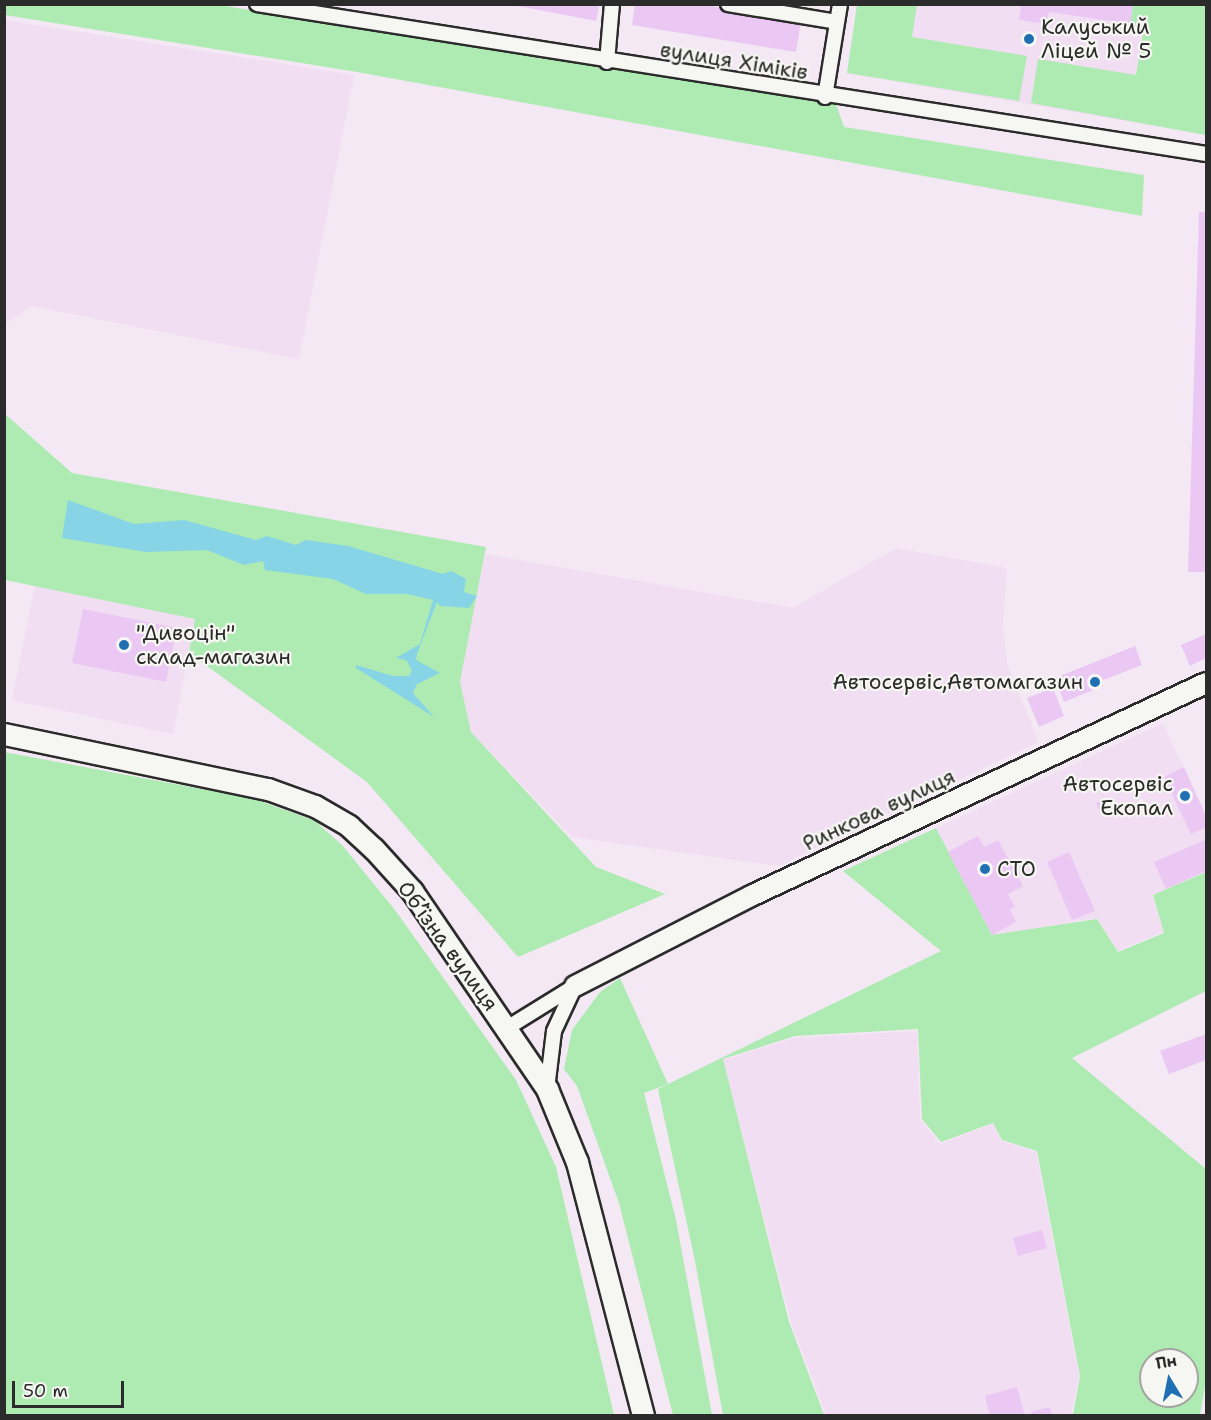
<!DOCTYPE html>
<html>
<head>
<meta charset="utf-8">
<style>
	body { margin:0 }
	#map { position:relative; width:1211px; height:1420px; overflow:hidden; background:#f3e8f3; font-family:"Shantell Sans",sans-serif }
	div>[style] { position:absolute }
	.built>* { inset:0; background:#f1def3 }
	.green>* { inset:0; background:#adebb2 }
	.water>* { inset:0; background:#87d4e6 }
	.building>* { inset:0; background:#ebc8f4 }
	.roads { filter:drop-shadow(2px 0 #2b2b2b) drop-shadow(-2px 0 #2b2b2b) drop-shadow(0 2px #2b2b2b) drop-shadow(0 -2px #2b2b2b) }
	.minor>* { height:14px; margin:-7px; padding:0 7px; transform-origin:7px; border-radius:7px; background:#f6f6f2 }
	.secondary>* { height:20px; margin:-10px; padding:0 10px; transform-origin:10px; border-radius:10px; background:#f6f6f2 }
	.primary>* { height:21px; margin:-10.5px; padding:0 10.5px; transform-origin:10.5px; border-radius:10.5px; background:#f6f6f2 }
	.dots>* { width:16px; height:16px; translate:-50% -50%; box-sizing:border-box; border:3px solid #f6f6f2; border-radius:50% }
	span { translate:-50% -50%; white-space:nowrap; text-align:center; line-height:1.15; -webkit-text-stroke:4.5px #f6f6f2; paint-order:stroke }
	.poi-label { font-size:21px; color:#2b2b2b }
	.left { translate:0 -50%; text-align:left }
	.right { translate:-100% -50%; text-align:right }
	.street-label { font-size:21px; color:#2b2b2b }
	.frame { position:absolute; inset:0; border:6px solid #2b2b2b; pointer-events:none }
	.north { position:absolute; left:1139px; top:1348px; width:60px; height:60px; box-sizing:border-box; background:#f6f6f2; border:2px solid #a5a5a2; border-radius:50%; rotate:350deg; font-size:16px; font-weight:700; line-height:24px; text-align:center; color:#2b2b2b }
	.north::after { content:''; display:block; margin:auto; width:21px; height:27px; background:#1f6fb2; clip-path:polygon(50% 0,100% 100%,50% 72%,0 100%) }
	.scale { position:absolute; left:12px; top:1381px; width:112px; height:27px; box-sizing:border-box; border:3px solid #2b2b2b; border-top:0; padding-left:8px; font-size:18px; line-height:21px; white-space:nowrap; color:#2b2b2b; -webkit-text-stroke:4px #f6f6f2; paint-order:stroke }
</style>
</head>
<body>
<div id="map">
	<div class="built">
		<i style="clip-path:polygon(857px 5px,1206px 5px,1206px 108px,1202px 134px,847px 73px)"></i>
		<i style="clip-path:polygon(4px 20px,354px 75px,299px 359px,32px 306px,5px 324px)"></i>
		<i style="clip-path:polygon(896px 548px,1007px 568px,1003px 624px,1007px 664px,1039px 742px,778px 866px,572px 837px,471px 732px,460px 682px,485px 554px,793px 608px)"></i>
		<i style="clip-path:polygon(35px 586px,195px 619px,173px 734px,12px 700px)"></i>
		<i style="clip-path:polygon(1163px 723px,1206px 816px,1206px 871px,1152px 895px,1163px 932px,1118px 951px,1097px 918px,992px 935px,936px 828px)"></i>
		<i style="clip-path:polygon(917px 1031px,920px 1120px,940px 1144px,993px 1124px,1001px 1141px,1036px 1152px,1079px 1376px,1071px 1415px,826px 1415px,791px 1322px,723px 1060px,795px 1038px)"></i>
	</div>
	<div class="green">
		<i style="clip-path:polygon(4px 5px,219px 5px,836px 104px,844px 127px,1144px 175px,1142px 216px,357px 72px,5px 15px)"></i>
		<i style="clip-path:polygon(857px 5px,917px 5px,912px 37px,1027px 56px,1019px 101px,847px 73px)"></i>
		<i style="clip-path:polygon(1133px 5px,1206px 5px,1206px 135px,1031px 103px,1038px 59px,1136px 75px,1144px 27px,1130px 24px)"></i>
		<i style="clip-path:polygon(4px 413px,72px 473px,486px 547px,460px 682px,471px 732px,596px 867px,665px 894px,518px 957px,367px 782px,189px 653px,195px 619px,5px 580px)"></i>
		<i style="clip-path:polygon(4px 752px,255px 799px,315px 821px,342px 845px,395px 910px,516px 1080px,556px 1167px,614px 1415px,5px 1415px)"></i>
		<i style="clip-path:polygon(evenodd,936px 828px,992px 935px,1097px 919px,1118px 952px,1164px 933px,1153px 895px,1206px 872px,1206px 991px,1072px 1058px,1206px 1169px,1206px 1380px,1200px 1415px,1073px 1415px,1080px 1376px,1037px 1151px,1002px 1140px,993px 1123px,941px 1142px,922px 1119px,918px 1029px,795px 1036px,723px 1059px,789px 1322px,824px 1415px,723px 1415px,695px 1261px,658px 1089px,941px 951px,843px 871px,936px 828px,1151px 1360px,1187px 1360px,1187px 1396px,1151px 1396px,1151px 1360px)"></i>
		<i style="clip-path:polygon(620px 978px,668px 1084px,644px 1093px,676px 1220px,712px 1415px,673px 1415px,619px 1203px,577px 1086px,564px 1069px,572px 1030px,600px 992px)"></i>
	</div>
	<div class="water">
		<i style="clip-path:polygon(68px 500px,134px 524px,184px 520px,256px 540px,267px 536px,296px 545px,306px 540px,348px 546px,443px 574px,451px 571px,466px 579px,464px 592px,477px 596px,469px 608px,440px 606px,437px 602px,417px 654px,416px 660px,440px 673px,417px 684px,413px 693px,434px 717px,356px 668px,356px 665px,393px 676px,409px 676px,412px 670px,406px 660px,396px 658px,420px 644px,433px 600px,407px 594px,366px 594px,333px 579px,265px 570px,263px 561px,244px 565px,207px 550px,146px 552px,62px 538px)"></i>
	</div>
	<div class="building">
		<i style="clip-path:polygon(635px 4px,699px 4px,801px 21px,796px 52px,632px 25px)"></i>
		<i style="clip-path:polygon(1015px 4px,1133px 4px,1130px 24px,1049px 12px,1046px 24px,1019px 20px,1021px 7px)"></i>
		<i style="clip-path:polygon(513px 5px,599px 5px,596px 21px)"></i>
		<i style="clip-path:polygon(1199px 212px,1206px 212px,1206px 572px,1188px 572px)"></i>
		<i style="clip-path:polygon(83px 609px,177px 628px,166px 682px,72px 663px)"></i>
		<i style="clip-path:polygon(1206px 634px,1206px 658px,1190px 666px,1181px 645px)"></i>
		<i style="clip-path:polygon(1135px 646px,1142px 665px,1101px 681px,1103px 686px,1064px 702px,1055px 678px)"></i>
		<i style="clip-path:polygon(1053px 688px,1064px 716px,1039px 727px,1027px 698px)"></i>
		<i style="clip-path:polygon(1184px 767px,1206px 816px,1206px 827px,1191px 834px,1164px 777px)"></i>
		<i style="clip-path:polygon(1107px 798px,1111px 808px,1100px 812px,1096px 803px)"></i>
		<i style="clip-path:polygon(978px 836px,984px 847px,998px 840px,1023px 886px,1008px 894px,1015px 907px,1010px 909px,1016px 922px,992px 935px,948px 852px)"></i>
		<i style="clip-path:polygon(1205px 840px,1206px 871px,1166px 889px,1154px 862px)"></i>
		<i style="clip-path:polygon(1069px 852px,1095px 911px,1072px 920px,1047px 862px)"></i>
		<i style="clip-path:polygon(1206px 1034px,1206px 1060px,1169px 1074px,1160px 1051px)"></i>
		<i style="clip-path:polygon(1042px 1230px,1047px 1248px,1018px 1256px,1013px 1238px)"></i>
		<i style="clip-path:polygon(1017px 1387px,1025px 1416px,990px 1416px,985px 1396px)"></i>
		<i style="clip-path:polygon(1050px 1407px,1052px 1416px,1032px 1416px,1031px 1412px)"></i>
	</div>
	<div class="roads">
		<div class="minor">
			<i style="left:257px;top:4px;width:961px;rotate:8.98deg"></i>
			<i style="left:728px;top:4px;width:110px;rotate:9.4deg"></i>
			<i style="left:607px;top:62px;width:58px;rotate:-85.1deg"></i>
			<i style="left:825px;top:97px;width:94px;rotate:-80.8deg"></i>
			<i style="left:507px;top:1028px;width:78px;rotate:-31.8deg"></i>
			<i style="left:547px;top:1089px;width:58px;rotate:-83.1deg"></i>
			<i style="left:554px;top:1031px;width:50px;rotate:-65deg"></i>
		</div>
		<div class="secondary">
			<i style="left:575px;top:986px;width:200px;rotate:-27.1deg"></i>
			<i style="left:753px;top:895px;width:500px;rotate:-25.08deg"></i>
		</div>
		<div class="primary">
			<i style="left:4px;top:734px;width:270px;rotate:11.8deg"></i>
			<i style="left:268px;top:789px;width:50px;rotate:19.9deg"></i>
			<i style="left:315px;top:806px;width:39px;rotate:30deg"></i>
			<i style="left:349px;top:826px;width:34px;rotate:43deg"></i>
			<i style="left:374px;top:849px;width:57px;rotate:47.9deg"></i>
			<i style="left:412px;top:891px;width:240px;rotate:55.7deg"></i>
			<i style="left:547px;top:1089px;width:79px;rotate:67.7deg"></i>
			<i style="left:577px;top:1162px;width:262px;rotate:75.4deg"></i>
		</div>
	</div>
	<div class="dots">
		<i style="left:1029px;top:39px;background:#1f6fb2"></i>
		<i style="left:124px;top:645px;background:#1f6fb2"></i>
		<i style="left:1095px;top:682px;background:#1f6fb2"></i>
		<i style="left:1185px;top:796px;background:#1f6fb2"></i>
		<i style="left:985px;top:869px;background:#1f6fb2"></i>
	</div>
	<div class="poi-label">
		<span class="left" style="left:1041px;top:39px">Калуський<br>Ліцей № 5</span>
		<span class="left" style="left:136px;top:645px">"Дивоцін"<br>склад-магазин</span>
		<span class="right" style="left:1083px;top:682px">Автосервіс,Автомагазин</span>
		<span class="right" style="left:1173px;top:796px">Автосервіс<br>Екопал</span>
		<span class="left" style="left:997px;top:869px">СТО</span>
	</div>
	<div class="street-label">
		<span style="left:734px;top:61px;rotate:9deg">вулиця Хіміків</span>
		<span style="left:879px;top:810px;rotate:-25deg">Ринкова вулиця</span>
		<span style="left:448px;top:946px;rotate:54deg">Обʼїзна вулиця</span>
	</div>
	<div class="frame"></div>
	<div class="north">Пн</div>
	<div class="scale">50 m</div>
</div>
</body>
</html>
